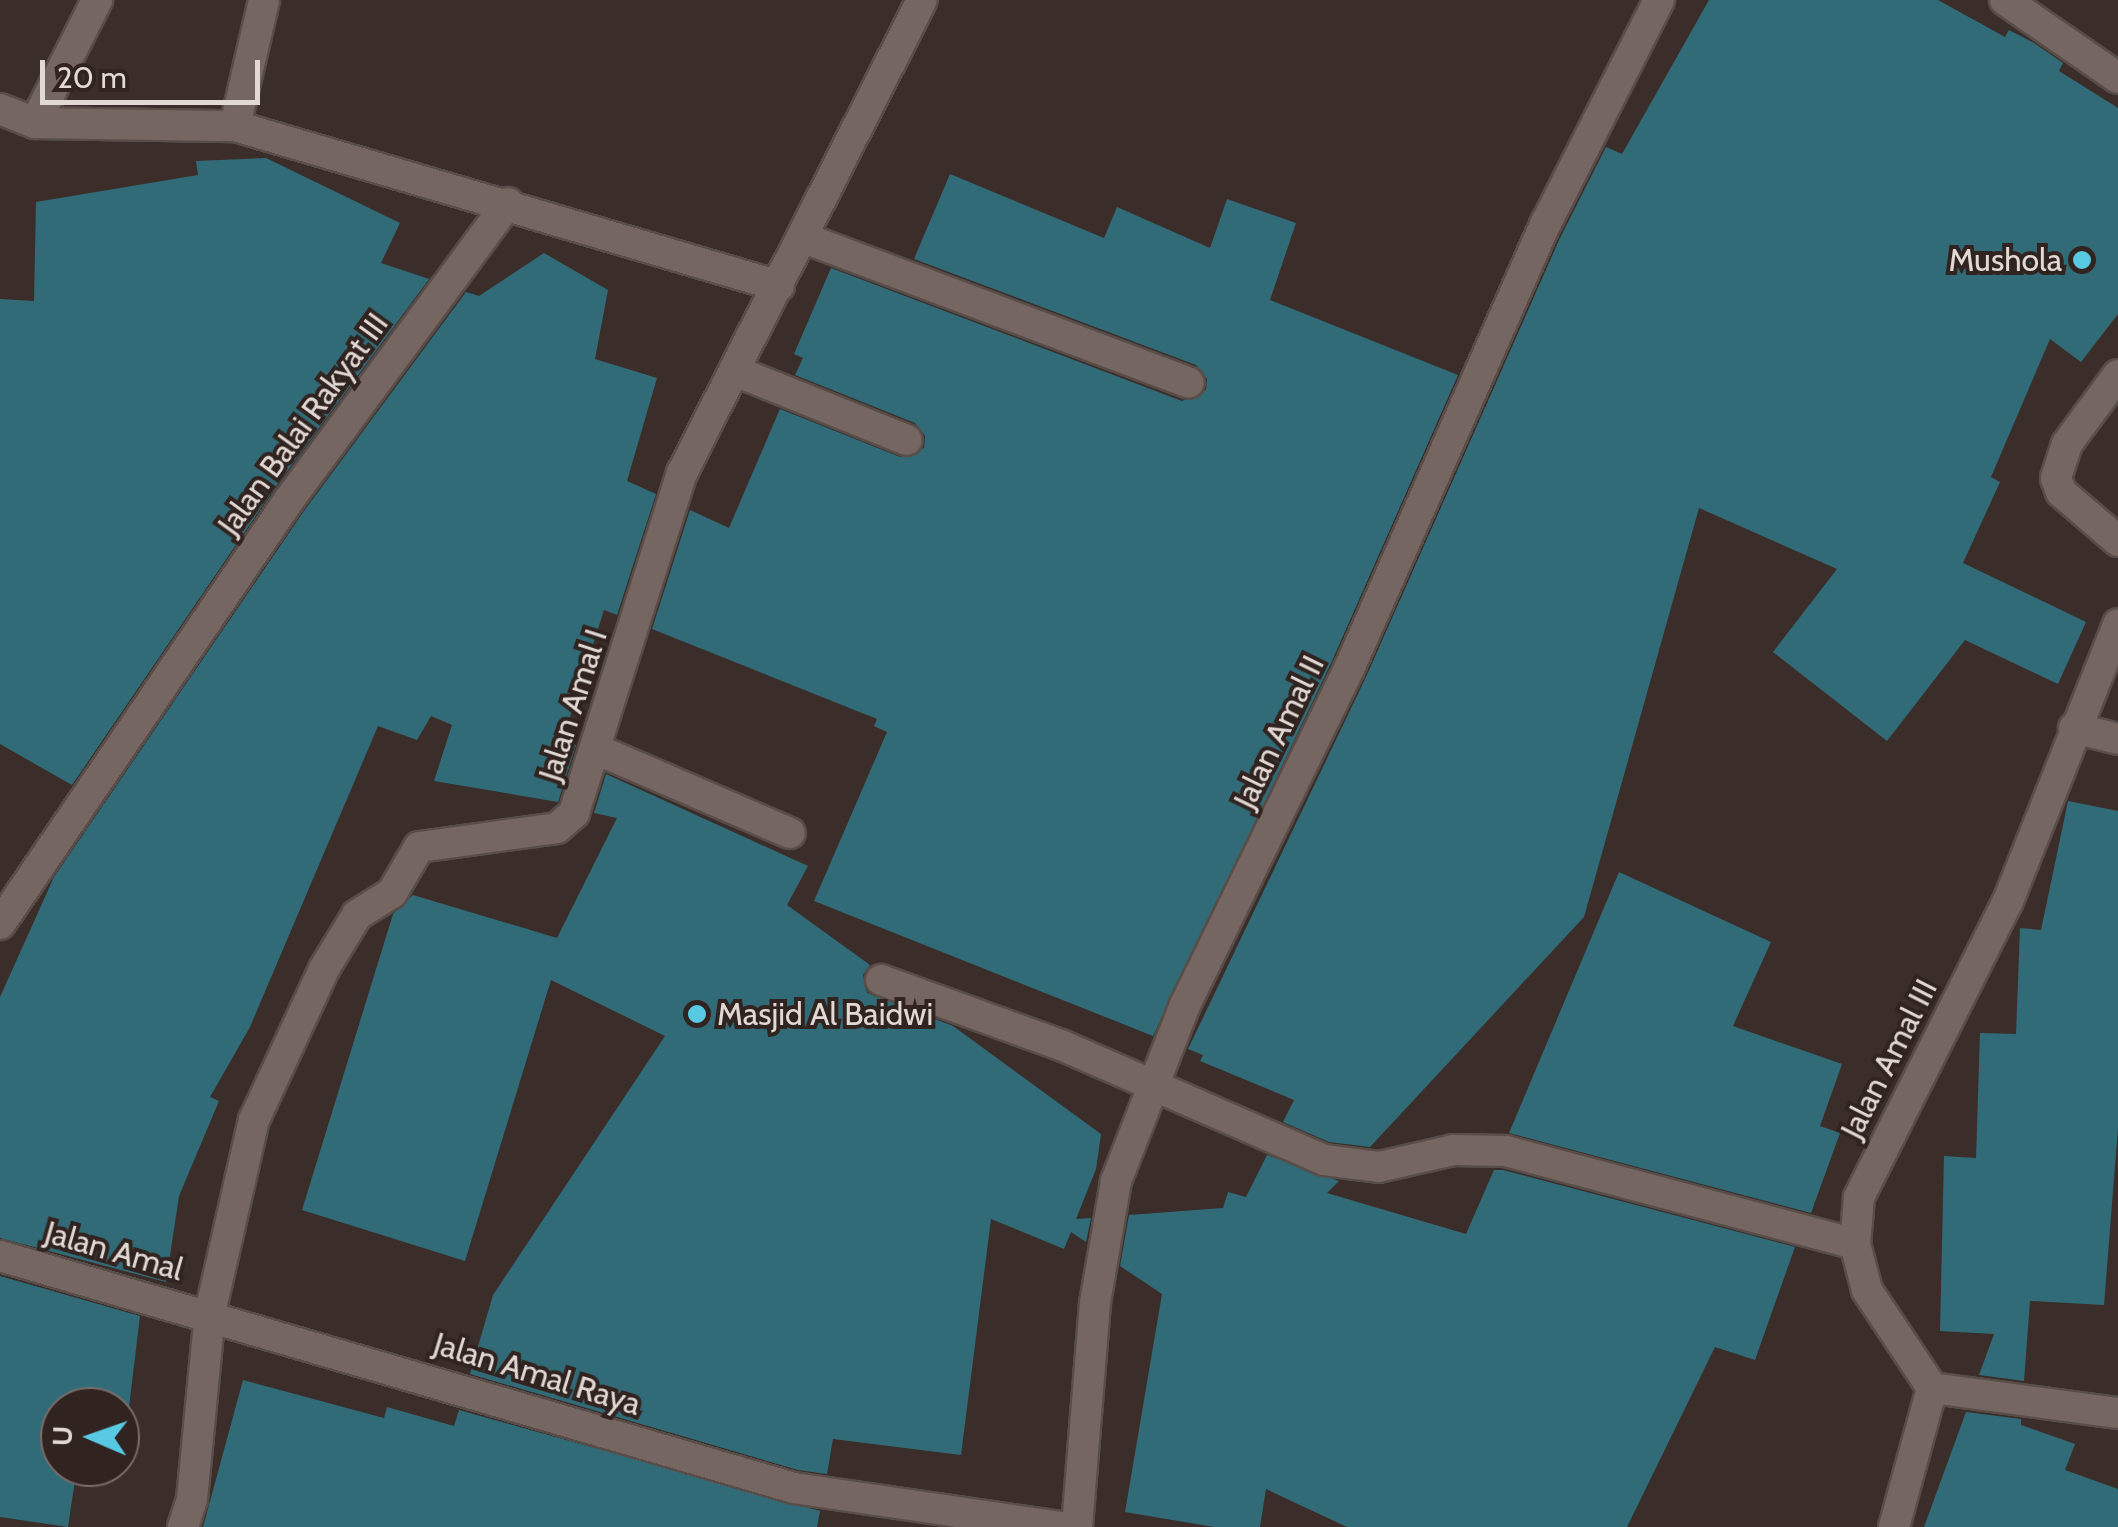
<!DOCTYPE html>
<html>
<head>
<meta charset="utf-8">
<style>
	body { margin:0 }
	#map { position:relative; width:2118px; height:1527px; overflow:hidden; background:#3b2e2a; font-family:Cabin,sans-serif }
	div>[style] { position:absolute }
	.building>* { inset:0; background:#316b77 }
	.roads { filter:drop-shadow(2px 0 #584d49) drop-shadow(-2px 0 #584d49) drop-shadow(0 2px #584d49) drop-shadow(0 -2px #584d49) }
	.service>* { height:30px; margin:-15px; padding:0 15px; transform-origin:15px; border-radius:15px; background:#756661 }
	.minor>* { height:30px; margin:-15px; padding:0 15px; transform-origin:15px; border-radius:15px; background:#756661 }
	.dots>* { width:28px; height:28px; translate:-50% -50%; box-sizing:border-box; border:5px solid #312420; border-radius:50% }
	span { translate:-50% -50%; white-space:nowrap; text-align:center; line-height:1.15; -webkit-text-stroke:8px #312420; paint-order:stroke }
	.poi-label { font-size:32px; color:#e2d9d6 }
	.right { translate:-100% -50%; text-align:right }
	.left { translate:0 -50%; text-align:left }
	.street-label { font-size:32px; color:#e2d9d6 }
	.north { position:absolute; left:40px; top:1387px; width:100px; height:100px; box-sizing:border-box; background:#312420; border:2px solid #786c69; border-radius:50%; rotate:272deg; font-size:28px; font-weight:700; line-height:40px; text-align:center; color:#e2d9d6 }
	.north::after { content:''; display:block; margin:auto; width:35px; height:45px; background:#57c9e2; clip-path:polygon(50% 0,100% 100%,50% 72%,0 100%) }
	.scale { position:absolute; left:40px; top:60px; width:220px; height:45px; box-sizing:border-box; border:5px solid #e2d9d6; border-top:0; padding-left:12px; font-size:30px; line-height:35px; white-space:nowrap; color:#e2d9d6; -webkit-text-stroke:8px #312420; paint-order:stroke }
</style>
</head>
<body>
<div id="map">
	<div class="building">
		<i style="clip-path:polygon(1709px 0,1938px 0,2005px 37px,2009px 30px,2034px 43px,2063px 63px,2059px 71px,2118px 108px,2118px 314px,2081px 362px,2050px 339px,1991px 477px,2000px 482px,1963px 563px,2086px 622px,2058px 684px,1965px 640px,1887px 741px,1773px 652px,1837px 569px,1699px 508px,1584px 917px,1370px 1147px,1329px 1142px,1283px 1122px,1294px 1100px,1200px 1061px,1203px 1055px,1188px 1049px,1366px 677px,1560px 238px,1606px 147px,1622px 154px)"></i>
		<i style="clip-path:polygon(266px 158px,400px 223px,381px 263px,429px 279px,274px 489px,72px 785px,0 744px,0 299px,34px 301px,36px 202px,198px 175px,196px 161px)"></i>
		<i style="clip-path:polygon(950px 174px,1104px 238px,1117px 207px,1210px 248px,1227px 199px,1296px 223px,1270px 300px,1458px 375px,1332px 661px,1153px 1036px,814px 901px,887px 732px,874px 726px,877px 719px,652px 629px,690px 510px,729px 528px,780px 409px,900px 457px,924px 448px,925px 436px,915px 423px,795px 375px,803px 358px,794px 354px,831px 268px,1182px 401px,1206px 390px,1207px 379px,1196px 365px,914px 259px)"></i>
		<i style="clip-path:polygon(544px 253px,608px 290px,595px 359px,657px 378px,627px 481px,656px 494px,617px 615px,604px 610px,563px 739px,576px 745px,558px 802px,434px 781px,452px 725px,431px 716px,417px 740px,378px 726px,250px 1027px,210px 1097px,219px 1101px,179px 1196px,166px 1282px,0 1238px,0 997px,54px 877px,304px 511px,466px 292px,479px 296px)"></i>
		<i style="clip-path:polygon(606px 774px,808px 866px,787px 905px,870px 965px,863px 975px,867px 993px,953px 1026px,1101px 1134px,1096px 1169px,1076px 1219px,1091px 1218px,1086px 1242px,1071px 1232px,1064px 1249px,991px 1219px,961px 1455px,833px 1439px,827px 1474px,798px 1470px,470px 1374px,493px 1295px,665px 1036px,551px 980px,465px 1261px,302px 1210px,393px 914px,413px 895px,557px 938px,617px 818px,594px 813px)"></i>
		<i style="clip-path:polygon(2068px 801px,2118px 811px,2118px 1128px,2104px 1305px,2030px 1301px,2024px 1381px,1979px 1375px,1994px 1334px,1940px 1331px,1944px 1156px,1976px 1158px,1980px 1033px,2016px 1034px,2020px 928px,2041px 930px)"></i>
		<i style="clip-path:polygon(1619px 872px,1771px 942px,1733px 1026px,1842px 1064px,1820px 1126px,1840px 1133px,1811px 1213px,1509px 1133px)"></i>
		<i style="clip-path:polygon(1267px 1155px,1339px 1181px,1327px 1193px,1466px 1234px,1494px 1170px,1503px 1170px,1795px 1247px,1755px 1360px,1715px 1347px,1627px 1527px,1347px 1527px,1266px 1489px,1260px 1527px,1214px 1527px,1125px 1512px,1162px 1294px,1120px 1266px,1129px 1215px,1223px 1208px,1228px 1192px,1246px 1197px)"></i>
		<i style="clip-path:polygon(0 1276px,140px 1316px,125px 1440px,120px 1407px,60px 1407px,60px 1467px,77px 1467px,68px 1527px,0 1517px)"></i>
		<i style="clip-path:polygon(243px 1380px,384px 1418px,387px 1407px,454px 1426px,459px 1410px,820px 1511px,817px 1527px,203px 1527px)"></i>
		<i style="clip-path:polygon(1966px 1412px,2021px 1419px,2021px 1425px,2075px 1444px,2065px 1470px,2118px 1489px,2118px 1527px,1924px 1527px)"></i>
	</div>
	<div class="roads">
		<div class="service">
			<i style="left:35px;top:123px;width:138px;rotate:-63.2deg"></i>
			<i style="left:235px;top:126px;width:129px;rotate:-77deg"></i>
		</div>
		<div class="minor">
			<i style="left:2005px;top:0;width:137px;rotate:34.6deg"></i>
			<i style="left:0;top:109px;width:38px;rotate:22deg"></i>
			<i style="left:35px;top:123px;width:200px;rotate:0.9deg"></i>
			<i style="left:235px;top:126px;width:567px;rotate:16.39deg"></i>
			<i style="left:804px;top:238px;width:411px;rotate:20.6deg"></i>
			<i style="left:735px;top:371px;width:185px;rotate:21.9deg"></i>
			<i style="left:2118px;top:375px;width:86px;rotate:126.5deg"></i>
			<i style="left:2067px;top:444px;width:36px;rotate:108deg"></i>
			<i style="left:2056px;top:478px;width:15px;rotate:70deg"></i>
			<i style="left:2061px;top:492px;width:75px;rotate:40.7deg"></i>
			<i style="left:2074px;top:728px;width:45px;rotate:14deg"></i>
			<i style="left:598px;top:750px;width:209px;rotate:23.4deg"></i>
			<i style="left:0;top:924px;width:513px;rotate:-55.72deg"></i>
			<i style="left:289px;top:500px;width:369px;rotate:-53.6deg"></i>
			<i style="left:881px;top:980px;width:191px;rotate:19.9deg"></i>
			<i style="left:1061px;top:1045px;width:287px;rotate:23.6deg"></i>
			<i style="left:1324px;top:1160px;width:55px;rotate:7.3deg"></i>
			<i style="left:1379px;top:1167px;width:76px;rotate:-12.9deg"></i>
			<i style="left:1453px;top:1150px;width:53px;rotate:1.1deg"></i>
			<i style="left:1506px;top:1151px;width:361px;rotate:14.9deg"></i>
			<i style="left:0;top:1256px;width:827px;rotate:16.29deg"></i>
			<i style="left:794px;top:1488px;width:269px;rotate:8.3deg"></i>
			<i style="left:1932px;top:1388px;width:188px;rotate:7.7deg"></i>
			<i style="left:183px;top:1527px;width:29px;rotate:-72deg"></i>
			<i style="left:192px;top:1499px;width:187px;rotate:-84.5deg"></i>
			<i style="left:210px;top:1313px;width:198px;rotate:-77.2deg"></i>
			<i style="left:254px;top:1120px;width:166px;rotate:-65.1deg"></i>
			<i style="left:324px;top:969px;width:63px;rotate:-58.6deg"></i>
			<i style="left:357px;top:915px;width:41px;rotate:-32.2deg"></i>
			<i style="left:392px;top:893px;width:53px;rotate:-59.6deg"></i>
			<i style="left:419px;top:847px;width:139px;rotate:-7.8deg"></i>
			<i style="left:557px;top:828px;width:23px;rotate:-41deg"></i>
			<i style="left:574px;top:813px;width:357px;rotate:-72.4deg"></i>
			<i style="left:682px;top:473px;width:530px;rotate:-63.1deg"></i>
			<i style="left:1077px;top:1527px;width:225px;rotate:-85.4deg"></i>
			<i style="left:1095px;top:1303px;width:124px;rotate:-80.2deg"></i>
			<i style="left:1116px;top:1181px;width:189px;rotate:-68.6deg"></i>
			<i style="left:1185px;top:1005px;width:374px;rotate:-64deg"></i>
			<i style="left:1349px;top:669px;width:488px;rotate:-66.2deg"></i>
			<i style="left:1546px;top:223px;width:250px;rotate:-63.1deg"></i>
			<i style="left:1894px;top:1527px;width:144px;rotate:-74.7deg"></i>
			<i style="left:1932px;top:1388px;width:118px;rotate:-123.6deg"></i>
			<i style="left:1867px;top:1290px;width:48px;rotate:-104.6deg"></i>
			<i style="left:1855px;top:1244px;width:47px;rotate:-85.1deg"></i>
			<i style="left:1859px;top:1197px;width:331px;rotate:-63.3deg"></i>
			<i style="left:2008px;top:901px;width:298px;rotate:-68.3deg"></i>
		</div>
	</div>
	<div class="dots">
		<i style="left:2082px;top:260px;background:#57c9e2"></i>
		<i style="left:697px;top:1014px;background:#57c9e2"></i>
	</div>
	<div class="poi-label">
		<span class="right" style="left:2062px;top:260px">Mushola</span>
		<span class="left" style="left:717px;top:1014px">Masjid Al Baidwi</span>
	</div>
	<div class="street-label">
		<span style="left:303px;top:424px;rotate:-54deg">Jalan Balai Rakyat III</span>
		<span style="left:573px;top:705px;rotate:-72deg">Jalan Amal I</span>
		<span style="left:1279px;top:732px;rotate:-64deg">Jalan Amal II</span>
		<span style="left:1889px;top:1059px;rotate:-63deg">Jalan Amal III</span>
		<span style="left:114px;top:1251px;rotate:16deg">Jalan Amal</span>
		<span style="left:537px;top:1374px;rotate:17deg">Jalan Amal Raya</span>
	</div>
	<div class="north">U</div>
	<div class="scale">20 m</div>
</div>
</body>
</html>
